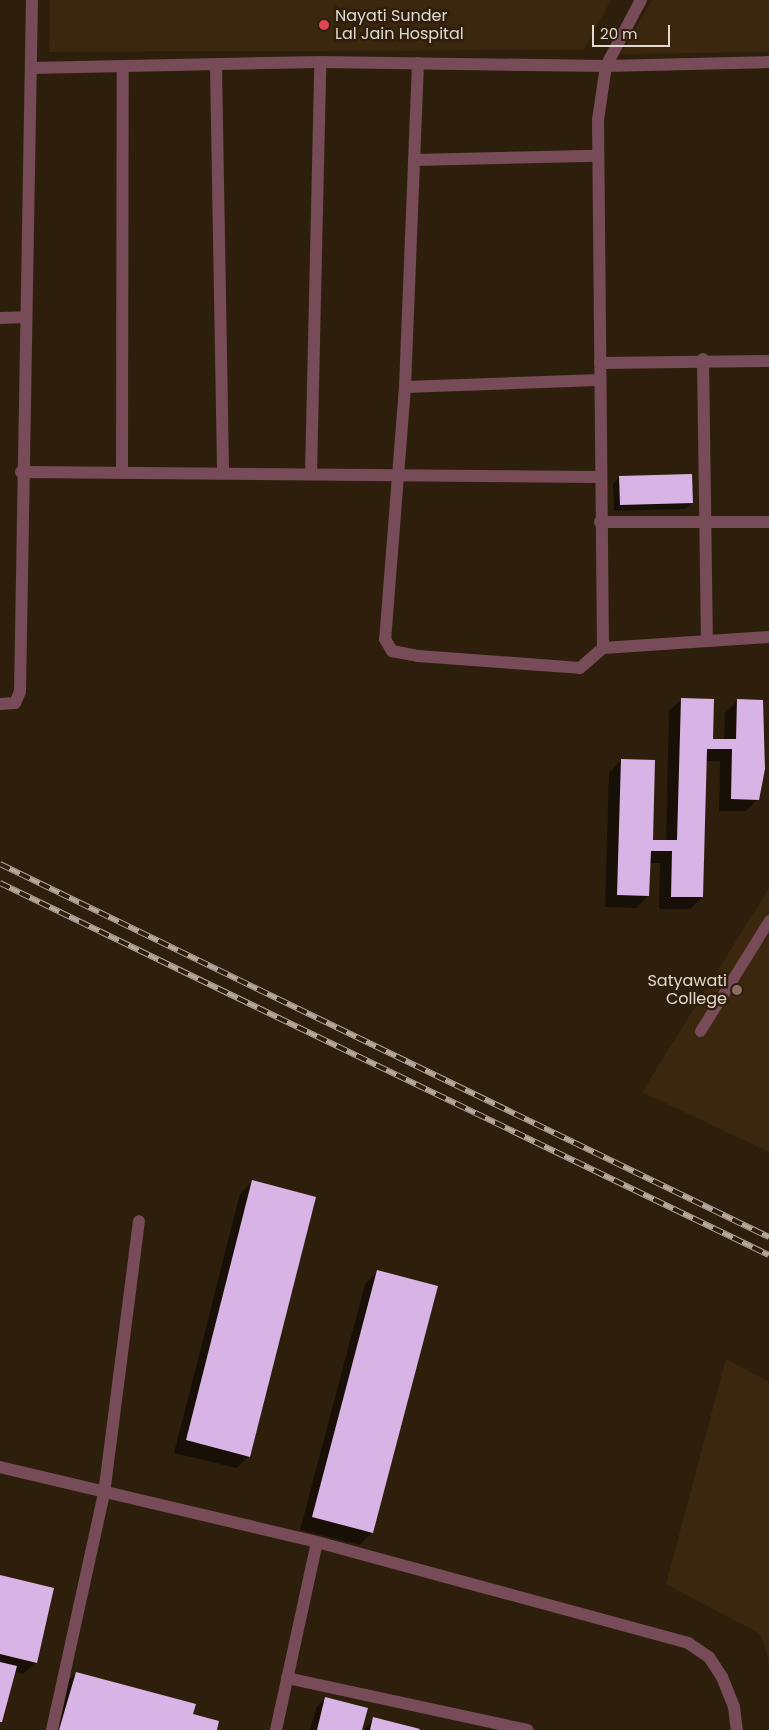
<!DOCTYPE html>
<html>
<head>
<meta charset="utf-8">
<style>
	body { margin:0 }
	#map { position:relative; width:769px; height:1730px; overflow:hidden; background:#2d1f0c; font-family:Poppins,sans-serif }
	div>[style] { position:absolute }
	.built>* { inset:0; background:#3a270d }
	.shadow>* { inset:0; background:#0007 }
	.building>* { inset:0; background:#d7b4e5 }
	.service>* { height:11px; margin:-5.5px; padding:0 5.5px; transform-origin:5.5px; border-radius:5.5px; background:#774b57 }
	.minor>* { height:12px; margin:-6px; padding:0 6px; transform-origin:6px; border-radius:6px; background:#774b57 }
	.rail>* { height:5.5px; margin-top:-2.75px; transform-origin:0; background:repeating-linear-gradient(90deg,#2d1f0c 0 11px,#b3a89b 0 22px); box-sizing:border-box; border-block:1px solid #b3a89b }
	.dots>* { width:14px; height:14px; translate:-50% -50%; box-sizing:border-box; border:2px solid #2d1f0c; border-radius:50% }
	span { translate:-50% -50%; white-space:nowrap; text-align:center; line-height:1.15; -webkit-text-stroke:5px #2d1f0c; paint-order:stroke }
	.poi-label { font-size:16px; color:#e2d8cd }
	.left { translate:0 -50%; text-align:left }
	.right { translate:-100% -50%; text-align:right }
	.scale { position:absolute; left:592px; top:25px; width:78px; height:22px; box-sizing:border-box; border:2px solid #e2d8cd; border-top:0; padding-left:6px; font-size:15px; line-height:18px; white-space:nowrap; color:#e2d8cd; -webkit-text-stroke:4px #2d1f0c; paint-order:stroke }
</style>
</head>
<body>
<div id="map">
	<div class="built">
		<i style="clip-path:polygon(50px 0,611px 0,584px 50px,49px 52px)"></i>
		<i style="clip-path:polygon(652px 0,769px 0,769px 52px,621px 54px)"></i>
		<i style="clip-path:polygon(769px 888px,769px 1152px,642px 1092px)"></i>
		<i style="clip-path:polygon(726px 1359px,769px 1382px,769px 1662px,760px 1634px,666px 1584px)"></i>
	</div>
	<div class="shadow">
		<i style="clip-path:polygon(619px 477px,691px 503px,685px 509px,614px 511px,613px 484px)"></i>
		<i style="clip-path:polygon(682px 699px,712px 740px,724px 740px,725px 713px,737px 701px,758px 799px,746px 811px,719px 811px,720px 761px,706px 761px,702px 897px,690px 909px,659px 909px,660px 863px,649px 863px,648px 896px,636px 908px,605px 907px,609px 773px,621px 760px,651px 841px,666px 841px,669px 711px)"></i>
		<i style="clip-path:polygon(252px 1182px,249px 1456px,237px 1468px,174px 1453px,240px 1194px)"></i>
		<i style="clip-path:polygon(377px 1272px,372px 1532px,360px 1545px,300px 1530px,365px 1284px)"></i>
		<i style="clip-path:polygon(0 1576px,36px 1662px,23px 1674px,14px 1672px,0 1722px)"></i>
		<i style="clip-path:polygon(76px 1673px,192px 1715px,216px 1730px,51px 1730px,64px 1685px)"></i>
		<i style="clip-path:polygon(326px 1698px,361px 1730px,310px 1730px,316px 1708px)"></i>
		<i style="clip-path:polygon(374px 1719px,417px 1730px,364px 1730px)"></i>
	</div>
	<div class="building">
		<i style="clip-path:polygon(692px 474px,693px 503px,620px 505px,619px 476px)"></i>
		<i style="clip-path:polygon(681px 698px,714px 699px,713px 739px,736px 739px,737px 699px,763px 700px,765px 769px,759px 800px,731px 799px,732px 749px,707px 749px,703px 897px,671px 897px,672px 851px,651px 851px,649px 896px,617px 895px,621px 759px,655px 760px,653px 840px,677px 840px)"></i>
		<i style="clip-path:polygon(252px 1180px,316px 1197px,250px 1457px,186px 1440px)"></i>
		<i style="clip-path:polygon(377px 1270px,438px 1286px,373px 1533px,312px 1517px)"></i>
		<i style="clip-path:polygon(0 1575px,54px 1588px,37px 1663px,0 1654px)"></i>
		<i style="clip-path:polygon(0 1662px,17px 1666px,2px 1722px,0 1722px)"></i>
		<i style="clip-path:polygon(76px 1672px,196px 1704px,193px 1714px,219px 1721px,217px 1730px,59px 1730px)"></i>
		<i style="clip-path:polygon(325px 1697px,368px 1708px,362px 1730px,317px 1730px)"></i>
		<i style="clip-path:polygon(373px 1717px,420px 1729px,419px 1730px,370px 1730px)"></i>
	</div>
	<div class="service">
		<i style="left:700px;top:1031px;width:131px;rotate:-58.1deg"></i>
	</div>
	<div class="minor">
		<i style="left:418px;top:63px;width:324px;rotate:92.3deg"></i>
		<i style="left:405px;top:387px;width:253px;rotate:94.5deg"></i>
		<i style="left:385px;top:639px;width:14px;rotate:60deg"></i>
		<i style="left:392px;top:651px;width:26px;rotate:11deg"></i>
		<i style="left:418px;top:656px;width:162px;rotate:4.2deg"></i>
		<i style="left:580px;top:668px;width:30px;rotate:-41deg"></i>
		<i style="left:603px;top:648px;width:528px;rotate:-90.54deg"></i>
		<i style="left:598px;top:120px;width:55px;rotate:-81.6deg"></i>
		<i style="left:606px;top:66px;width:75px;rotate:-62.1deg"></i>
		<i style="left:216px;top:67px;width:404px;rotate:89deg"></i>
		<i style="left:31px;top:68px;width:289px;rotate:-1.2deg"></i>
		<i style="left:320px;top:62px;width:286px;rotate:0.8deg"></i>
		<i style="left:606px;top:66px;width:163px;rotate:-1.4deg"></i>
		<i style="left:414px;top:160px;width:182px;rotate:-1.3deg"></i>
		<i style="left:0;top:318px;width:25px;rotate:-2deg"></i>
		<i style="left:703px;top:359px;width:282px;rotate:89.2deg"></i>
		<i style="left:600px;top:363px;width:169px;rotate:-0.7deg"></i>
		<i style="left:405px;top:387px;width:194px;rotate:-2.1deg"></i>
		<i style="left:21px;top:472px;width:578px;rotate:0.5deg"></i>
		<i style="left:122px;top:473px;width:405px;rotate:-89.9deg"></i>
		<i style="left:311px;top:474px;width:412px;rotate:-88.7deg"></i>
		<i style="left:600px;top:522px;width:169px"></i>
		<i style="left:603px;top:648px;width:166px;rotate:-3.8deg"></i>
		<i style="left:0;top:704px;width:15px;rotate:-4deg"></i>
		<i style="left:15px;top:703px;width:12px;rotate:-66deg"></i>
		<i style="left:20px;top:692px;width:692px;rotate:-89.01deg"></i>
		<i style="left:0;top:1467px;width:326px;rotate:13.3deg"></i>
		<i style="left:317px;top:1542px;width:385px;rotate:15.2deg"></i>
		<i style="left:688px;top:1643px;width:25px;rotate:34deg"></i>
		<i style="left:709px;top:1657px;width:24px;rotate:57deg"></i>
		<i style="left:722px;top:1677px;width:32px;rotate:68deg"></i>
		<i style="left:734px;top:1707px;width:23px;rotate:83deg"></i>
		<i style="left:287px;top:1678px;width:246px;rotate:12.2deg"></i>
		<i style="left:52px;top:1730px;width:242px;rotate:-77.6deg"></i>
		<i style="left:104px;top:1494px;width:275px;rotate:-82.7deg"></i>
		<i style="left:276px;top:1730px;width:192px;rotate:-77.7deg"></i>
	</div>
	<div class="rail">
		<i style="left:0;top:864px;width:855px;rotate:25.88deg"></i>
		<i style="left:0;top:883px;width:854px;rotate:25.82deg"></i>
	</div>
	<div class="dots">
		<i style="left:324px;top:25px;background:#e0444e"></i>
		<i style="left:737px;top:990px;background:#8d6e63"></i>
	</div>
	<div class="poi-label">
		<span class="left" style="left:335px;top:25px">Nayati Sunder<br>Lal Jain Hospital</span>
		<span class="right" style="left:727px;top:990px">Satyawati<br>College</span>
	</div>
	<div class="scale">20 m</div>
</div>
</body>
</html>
